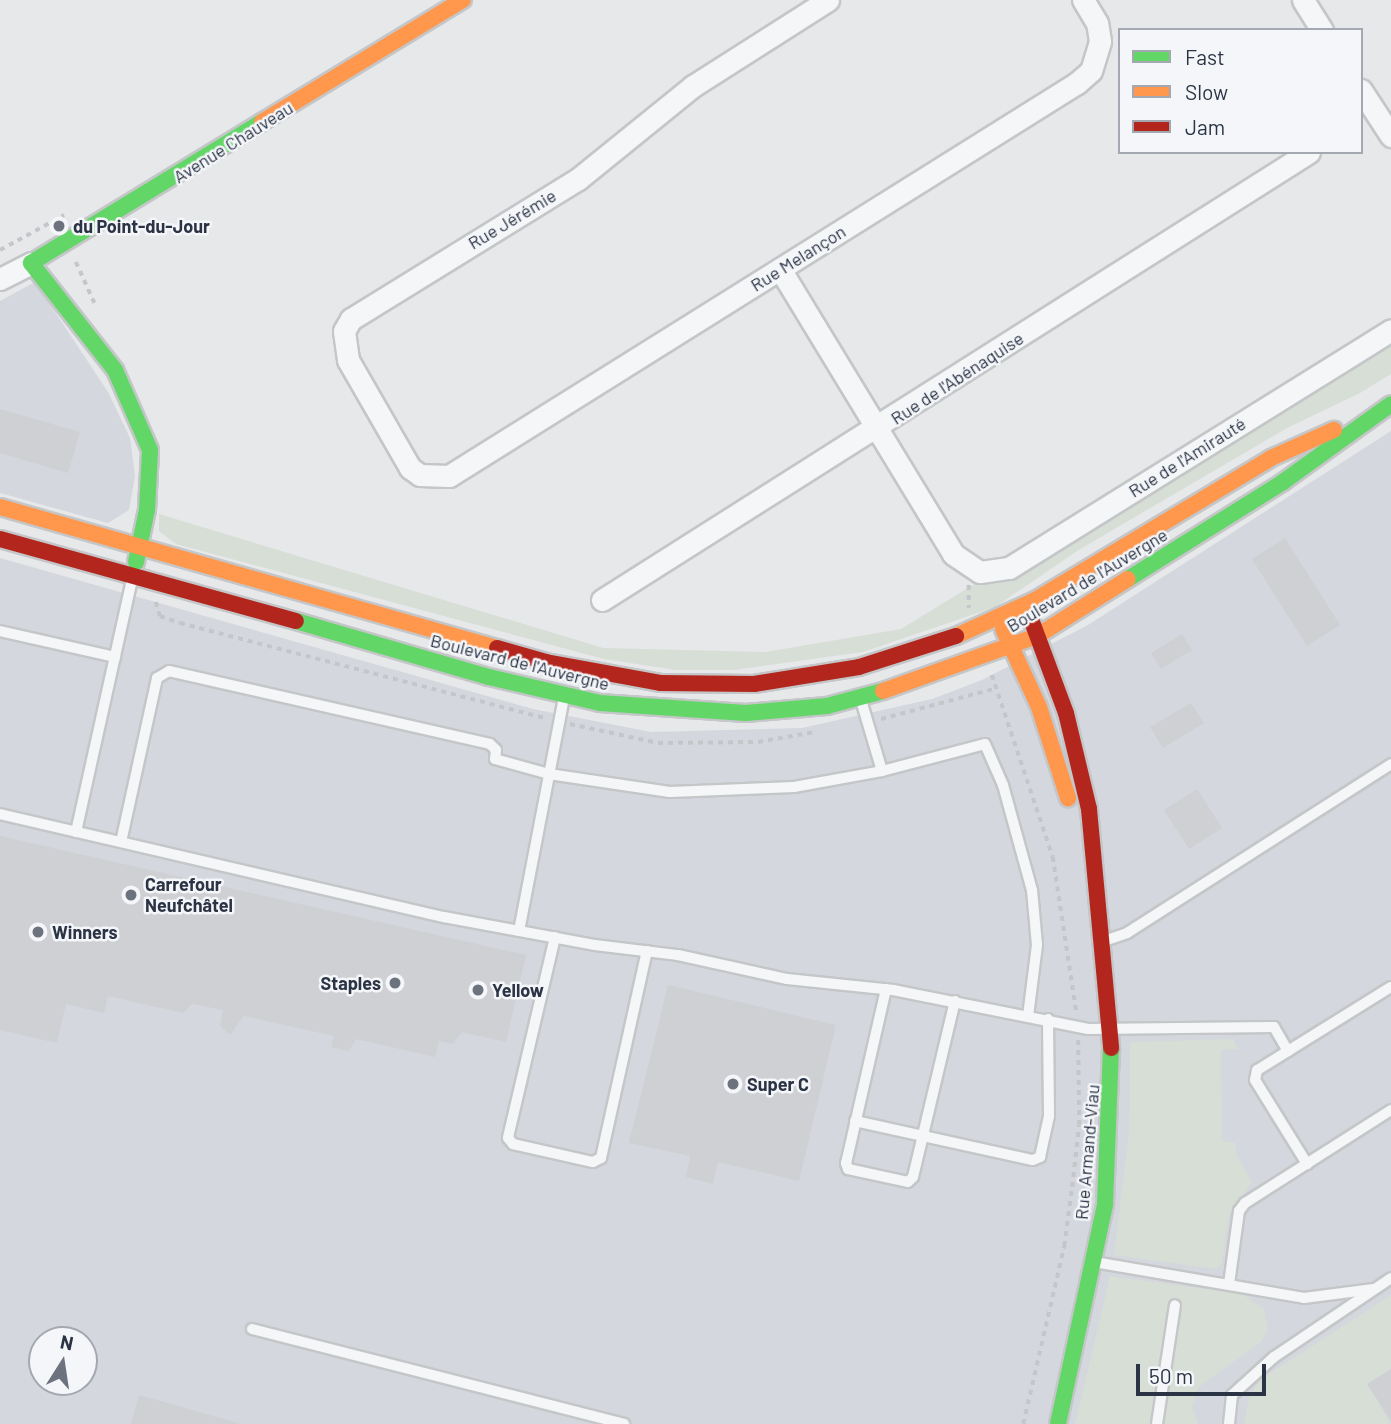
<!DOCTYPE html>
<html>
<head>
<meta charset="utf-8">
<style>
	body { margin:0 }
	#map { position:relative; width:1391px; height:1424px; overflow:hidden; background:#e6e8ea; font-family:Barlow,sans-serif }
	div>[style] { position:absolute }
	.built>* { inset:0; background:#d4d7dd }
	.green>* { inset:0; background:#d6ded6 }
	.building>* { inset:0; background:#ced0d3 }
	.path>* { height:3.5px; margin-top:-1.75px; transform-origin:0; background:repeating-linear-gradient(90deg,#c5c6ca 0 5px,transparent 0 10px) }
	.roads { filter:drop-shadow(2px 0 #c4c6c8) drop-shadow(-2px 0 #c4c6c8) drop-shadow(0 2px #c4c6c8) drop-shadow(0 -2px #c4c6c8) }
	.lane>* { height:10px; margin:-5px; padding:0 5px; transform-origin:5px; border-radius:5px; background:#f5f6f7 }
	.street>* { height:21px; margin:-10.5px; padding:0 10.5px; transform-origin:10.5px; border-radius:10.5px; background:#f5f6f7 }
	.fast>* { height:16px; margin:-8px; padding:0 8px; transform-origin:8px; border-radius:8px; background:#63d668 }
	.slow>* { height:16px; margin:-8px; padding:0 8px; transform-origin:8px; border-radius:8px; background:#ff974d }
	.jam>* { height:16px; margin:-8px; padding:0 8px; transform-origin:8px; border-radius:8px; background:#b3261e }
	.dots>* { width:19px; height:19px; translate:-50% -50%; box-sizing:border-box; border:4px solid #f4f6f9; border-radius:50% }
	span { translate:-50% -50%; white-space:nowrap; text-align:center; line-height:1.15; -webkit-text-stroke:5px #f4f6f9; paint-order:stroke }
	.street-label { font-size:18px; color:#2b3445 }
	.poi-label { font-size:18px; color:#2b3445; font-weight:700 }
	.left { translate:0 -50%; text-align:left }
	.right { translate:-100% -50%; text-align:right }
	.legend { position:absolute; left:1118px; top:28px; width:245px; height:126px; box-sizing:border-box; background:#f4f6f9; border:2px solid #a4a8b1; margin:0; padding:9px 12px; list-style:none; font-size:21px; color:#2b3445 }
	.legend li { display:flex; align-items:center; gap:14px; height:35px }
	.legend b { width:35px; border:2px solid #a4a8b1 }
	.north { position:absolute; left:28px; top:1326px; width:70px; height:70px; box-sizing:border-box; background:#f4f6f9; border:2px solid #a4a8b1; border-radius:50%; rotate:12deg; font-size:19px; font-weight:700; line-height:28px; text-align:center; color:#2b3445 }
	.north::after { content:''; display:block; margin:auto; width:24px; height:32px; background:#6c737f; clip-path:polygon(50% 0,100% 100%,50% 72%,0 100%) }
	.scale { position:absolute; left:1136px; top:1364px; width:130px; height:32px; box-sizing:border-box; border:4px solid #2b3445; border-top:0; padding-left:9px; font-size:21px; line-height:24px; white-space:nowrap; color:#2b3445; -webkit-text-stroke:5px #f4f6f9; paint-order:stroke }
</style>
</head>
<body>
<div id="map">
	<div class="built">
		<i style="clip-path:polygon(35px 282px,108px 392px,130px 438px,135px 476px,129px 510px,108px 523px,0 493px,0 301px)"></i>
		<i style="clip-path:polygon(evenodd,1391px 431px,1391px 1424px,0 1424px,0 558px,533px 709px,651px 732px,802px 728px,932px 699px,982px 680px,1088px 625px,1391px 431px,42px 1340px,84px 1340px,84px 1382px,42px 1382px,42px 1340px)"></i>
	</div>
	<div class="green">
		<i style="clip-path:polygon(1391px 330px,1391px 374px,1360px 393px,1287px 428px,1077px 551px,995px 607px,863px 652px,734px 670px,676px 670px,604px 659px,176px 544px,159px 531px,159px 514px,603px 648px,766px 652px,901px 629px)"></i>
		<i style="clip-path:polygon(1233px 1039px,1238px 1049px,1221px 1050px,1222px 1141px,1236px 1143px,1236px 1154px,1252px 1182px,1229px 1215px,1222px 1264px,1215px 1269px,1114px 1255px,1129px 1133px,1130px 1042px)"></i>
		<i style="clip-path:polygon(1110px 1276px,1242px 1294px,1264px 1309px,1268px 1329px,1262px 1341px,1199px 1387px,1192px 1407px,1198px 1424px,1075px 1424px)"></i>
		<i style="clip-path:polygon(1391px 1295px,1391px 1369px,1368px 1384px,1391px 1424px,1244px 1424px,1250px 1394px,1264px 1377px)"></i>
	</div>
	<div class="building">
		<i style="clip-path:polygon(0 409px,80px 432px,68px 473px,0 453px)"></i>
		<i style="clip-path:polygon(1285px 538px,1340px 625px,1307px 646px,1252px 559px)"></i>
		<i style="clip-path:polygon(1182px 634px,1192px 650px,1161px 669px,1151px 653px)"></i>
		<i style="clip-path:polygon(1191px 703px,1204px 723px,1163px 748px,1150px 727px)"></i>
		<i style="clip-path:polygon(1197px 789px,1222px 828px,1189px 849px,1164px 810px)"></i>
		<i style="clip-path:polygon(0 836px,526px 955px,506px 1042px,462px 1032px,453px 1044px,439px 1041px,435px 1057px,356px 1039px,349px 1051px,331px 1047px,334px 1036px,244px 1016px,230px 1035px,220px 1026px,223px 1010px,192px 1004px,183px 1013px,108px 996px,104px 1013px,66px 1004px,57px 1043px,0 1030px)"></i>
		<i style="clip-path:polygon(668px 985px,836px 1025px,799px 1181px,718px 1162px,713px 1184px,686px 1177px,690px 1156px,629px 1143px)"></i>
		<i style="clip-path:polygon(1391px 1369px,1391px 1421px,1367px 1384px)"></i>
		<i style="clip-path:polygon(139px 1395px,238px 1423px,238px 1424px,131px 1424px)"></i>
	</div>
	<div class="path">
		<i style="left:0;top:250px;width:73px;rotate:-28.7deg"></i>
		<i style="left:76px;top:262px;width:48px;rotate:65.6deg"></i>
		<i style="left:969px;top:585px;width:23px;rotate:90deg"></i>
		<i style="left:156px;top:602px;width:15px;rotate:74deg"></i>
		<i style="left:160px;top:616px;width:21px;rotate:19deg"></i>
		<i style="left:180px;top:623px;width:378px;rotate:14.6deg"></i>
		<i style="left:992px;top:675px;width:192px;rotate:71.5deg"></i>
		<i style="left:1053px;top:857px;width:160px;rotate:81.4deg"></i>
		<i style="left:881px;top:719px;width:117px;rotate:-14.9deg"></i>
		<i style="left:570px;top:724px;width:90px;rotate:12.2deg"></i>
		<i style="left:658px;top:743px;width:100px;rotate:-0.6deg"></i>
		<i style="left:758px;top:742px;width:58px;rotate:-10deg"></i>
		<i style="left:1023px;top:1424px;width:183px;rotate:-77deg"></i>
		<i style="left:1064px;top:1246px;width:60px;rotate:-82.3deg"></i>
		<i style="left:1072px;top:1187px;width:62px;rotate:-83.6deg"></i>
		<i style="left:1079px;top:1125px;width:85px;rotate:-90.7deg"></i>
	</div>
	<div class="roads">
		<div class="lane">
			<i style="left:0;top:631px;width:118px;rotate:12.7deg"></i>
			<i style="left:861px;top:700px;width:74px;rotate:73.5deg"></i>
			<i style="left:0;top:814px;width:456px;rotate:13.1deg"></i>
			<i style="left:444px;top:917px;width:154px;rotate:10.5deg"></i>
			<i style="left:595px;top:945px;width:84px;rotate:6.9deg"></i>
			<i style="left:678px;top:955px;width:112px;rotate:12.4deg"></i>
			<i style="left:787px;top:979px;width:107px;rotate:5.9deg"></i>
			<i style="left:893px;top:990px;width:199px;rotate:11.3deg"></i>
			<i style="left:1088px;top:1029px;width:186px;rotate:-0.6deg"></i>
			<i style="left:1274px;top:1027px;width:28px;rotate:60deg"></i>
			<i style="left:1288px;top:1051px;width:121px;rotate:-31.9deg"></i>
			<i style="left:76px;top:832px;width:263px;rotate:-77.5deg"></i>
			<i style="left:121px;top:842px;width:168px;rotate:-77.6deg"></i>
			<i style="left:157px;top:678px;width:14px;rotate:-30deg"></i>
			<i style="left:169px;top:671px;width:329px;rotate:12.8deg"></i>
			<i style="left:490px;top:744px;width:8px;rotate:45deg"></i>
			<i style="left:496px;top:750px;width:9px;rotate:96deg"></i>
			<i style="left:495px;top:759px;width:56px;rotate:15.5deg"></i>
			<i style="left:549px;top:774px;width:122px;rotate:8.5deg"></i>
			<i style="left:670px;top:792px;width:124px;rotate:-2.3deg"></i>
			<i style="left:794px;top:787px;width:89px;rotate:-10.3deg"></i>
			<i style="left:882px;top:771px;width:106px;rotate:-14.7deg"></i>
			<i style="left:985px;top:744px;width:45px;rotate:66.3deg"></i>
			<i style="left:1003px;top:785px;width:109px;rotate:74.6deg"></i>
			<i style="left:1032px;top:890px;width:55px;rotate:84.8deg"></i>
			<i style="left:1037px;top:945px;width:72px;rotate:97.2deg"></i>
			<i style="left:519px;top:931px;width:238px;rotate:-79.1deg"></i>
			<i style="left:555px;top:937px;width:206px;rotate:103.2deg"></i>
			<i style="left:508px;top:1138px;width:8px;rotate:50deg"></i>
			<i style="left:513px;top:1144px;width:82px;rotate:12.7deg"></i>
			<i style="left:593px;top:1162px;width:9px;rotate:-27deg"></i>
			<i style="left:601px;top:1158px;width:212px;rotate:-77.5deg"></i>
			<i style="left:1104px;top:941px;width:24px;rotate:-19deg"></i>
			<i style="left:1127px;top:933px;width:313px;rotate:-32.6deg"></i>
			<i style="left:886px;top:989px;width:179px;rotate:102.9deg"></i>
			<i style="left:846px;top:1163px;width:6px;rotate:72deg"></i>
			<i style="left:848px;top:1169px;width:61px;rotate:12.2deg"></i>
			<i style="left:908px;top:1182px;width:7px;rotate:-45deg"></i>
			<i style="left:913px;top:1177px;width:181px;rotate:-76.6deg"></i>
			<i style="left:1288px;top:1051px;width:36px;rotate:148deg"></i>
			<i style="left:1257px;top:1070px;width:10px;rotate:101deg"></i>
			<i style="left:1255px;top:1080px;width:99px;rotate:58.2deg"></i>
			<i style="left:855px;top:1121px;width:182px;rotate:12.4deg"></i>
			<i style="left:1033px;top:1160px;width:8px;rotate:-23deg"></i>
			<i style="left:1040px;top:1157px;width:42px;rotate:-77.6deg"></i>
			<i style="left:1049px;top:1116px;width:97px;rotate:-90.6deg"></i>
			<i style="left:1094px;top:1262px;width:213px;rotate:9.7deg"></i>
			<i style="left:1304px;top:1298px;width:70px;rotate:-7.4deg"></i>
			<i style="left:1229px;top:1284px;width:74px;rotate:-82.2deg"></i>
			<i style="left:1239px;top:1211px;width:10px;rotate:-53deg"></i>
			<i style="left:1245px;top:1203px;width:173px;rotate:-32.5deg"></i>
			<i style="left:252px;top:1329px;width:384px;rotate:14.3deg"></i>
			<i style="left:1157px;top:1424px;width:120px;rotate:-81.4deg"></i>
			<i style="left:1229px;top:1424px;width:29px;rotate:-84deg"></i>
			<i style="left:1232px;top:1395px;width:57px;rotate:-42.1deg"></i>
			<i style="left:1274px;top:1357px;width:141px;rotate:-34deg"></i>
		</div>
		<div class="street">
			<i style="left:828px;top:0;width:160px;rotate:147.5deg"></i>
			<i style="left:693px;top:86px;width:148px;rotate:141deg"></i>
			<i style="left:578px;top:179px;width:267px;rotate:148.3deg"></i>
			<i style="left:351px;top:319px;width:14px;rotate:120deg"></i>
			<i style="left:344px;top:331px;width:29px;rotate:82deg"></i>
			<i style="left:348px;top:360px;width:125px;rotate:60.1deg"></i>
			<i style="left:410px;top:468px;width:12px;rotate:35deg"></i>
			<i style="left:420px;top:475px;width:29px;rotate:2deg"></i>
			<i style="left:449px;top:476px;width:741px;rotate:-32.04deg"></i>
			<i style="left:1077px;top:83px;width:18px;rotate:-41deg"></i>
			<i style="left:1091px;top:71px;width:31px;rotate:-73deg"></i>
			<i style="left:1100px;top:41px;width:18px;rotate:-99deg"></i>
			<i style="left:1097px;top:23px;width:27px;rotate:-121deg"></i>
			<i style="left:1303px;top:0;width:36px;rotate:58deg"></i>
			<i style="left:1361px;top:90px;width:55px;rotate:56.9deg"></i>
			<i style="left:780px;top:269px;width:333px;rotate:58.7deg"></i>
			<i style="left:953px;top:554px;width:32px;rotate:34deg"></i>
			<i style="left:980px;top:572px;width:29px;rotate:-8deg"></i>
			<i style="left:1009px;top:568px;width:450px;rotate:-31.9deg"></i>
			<i style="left:0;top:279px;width:35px;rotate:-27deg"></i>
			<i style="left:602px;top:600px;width:837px;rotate:-32.36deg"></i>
		</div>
		<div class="fast">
			<i style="left:136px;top:562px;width:53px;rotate:-78.1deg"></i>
			<i style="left:147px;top:510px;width:60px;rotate:-87.1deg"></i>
			<i style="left:150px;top:450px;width:87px;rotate:-113.6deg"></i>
			<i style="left:115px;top:370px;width:136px;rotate:-128.1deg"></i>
			<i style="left:31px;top:263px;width:271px;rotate:-31.4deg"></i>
			<i style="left:1128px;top:579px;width:183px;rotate:-32deg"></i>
			<i style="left:1283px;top:482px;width:133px;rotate:-35.8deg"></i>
			<i style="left:296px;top:621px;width:201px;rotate:16.2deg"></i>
			<i style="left:489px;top:677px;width:114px;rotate:13.2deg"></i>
			<i style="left:600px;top:703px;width:146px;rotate:3.9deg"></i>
			<i style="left:746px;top:713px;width:81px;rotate:-4.9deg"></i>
			<i style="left:827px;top:706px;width:58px;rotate:-15deg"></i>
			<i style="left:1058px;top:1424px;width:225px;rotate:-77.9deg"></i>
			<i style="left:1105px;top:1204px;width:156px;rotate:-87.8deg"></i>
		</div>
		<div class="slow">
			<i style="left:262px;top:122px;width:235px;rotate:-31.3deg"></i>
			<i style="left:0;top:507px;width:517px;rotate:15.84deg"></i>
			<i style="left:1003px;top:629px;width:86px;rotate:65.2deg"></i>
			<i style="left:1039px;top:707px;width:96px;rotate:72.3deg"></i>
			<i style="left:956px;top:636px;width:87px;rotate:-24.5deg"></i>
			<i style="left:1035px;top:600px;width:275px;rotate:-31deg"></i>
			<i style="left:1271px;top:458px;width:69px;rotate:-24deg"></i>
			<i style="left:883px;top:691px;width:164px;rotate:-19.7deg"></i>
			<i style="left:1037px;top:636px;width:107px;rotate:-32.1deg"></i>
		</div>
		<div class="jam">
			<i style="left:0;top:539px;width:307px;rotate:15.5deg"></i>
			<i style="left:1031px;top:619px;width:100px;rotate:69.6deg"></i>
			<i style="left:1066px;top:713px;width:99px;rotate:76.5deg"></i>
			<i style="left:1089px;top:809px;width:240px;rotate:84.7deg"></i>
			<i style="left:497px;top:648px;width:51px;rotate:15.9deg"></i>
			<i style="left:546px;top:662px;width:116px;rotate:10.4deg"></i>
			<i style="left:660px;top:683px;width:94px;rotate:0.6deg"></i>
			<i style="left:754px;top:684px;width:106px;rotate:-9.2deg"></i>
			<i style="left:859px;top:667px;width:102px;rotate:-17.7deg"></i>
		</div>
	</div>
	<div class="dots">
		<i style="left:59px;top:226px;background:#6c737f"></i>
		<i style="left:131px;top:895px;background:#6c737f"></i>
		<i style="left:38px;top:932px;background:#6c737f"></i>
		<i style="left:395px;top:983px;background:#6c737f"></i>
		<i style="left:478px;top:990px;background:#6c737f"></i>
		<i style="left:733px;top:1084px;background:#6c737f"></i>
	</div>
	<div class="street-label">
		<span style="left:233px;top:142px;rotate:-32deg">Avenue Chauveau</span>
		<span style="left:512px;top:219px;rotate:-31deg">Rue Jérémie</span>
		<span style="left:798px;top:258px;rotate:-32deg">Rue Melançon</span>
		<span style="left:957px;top:378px;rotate:-33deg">Rue de l'Abénaquise</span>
		<span style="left:1187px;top:457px;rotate:-32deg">Rue de l'Amirauté</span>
		<span style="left:1087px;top:580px;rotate:-31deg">Boulevard de l'Auvergne</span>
		<span style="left:520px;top:662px;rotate:14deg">Boulevard de l'Auvergne</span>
		<span style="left:1087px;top:1152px;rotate:-85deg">Rue Armand-Viau</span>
	</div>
	<div class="poi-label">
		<span class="left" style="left:73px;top:226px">du Point-du-Jour</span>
		<span class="left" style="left:145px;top:895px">Carrefour<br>Neufchâtel</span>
		<span class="left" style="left:52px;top:932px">Winners</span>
		<span class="right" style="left:381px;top:983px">Staples</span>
		<span class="left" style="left:492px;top:990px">Yellow</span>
		<span class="left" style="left:747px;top:1084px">Super C</span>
	</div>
	<ul class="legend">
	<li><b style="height:9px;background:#63d668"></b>Fast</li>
	<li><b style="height:9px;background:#ff974d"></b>Slow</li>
	<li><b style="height:9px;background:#b3261e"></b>Jam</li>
	</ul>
	<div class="north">N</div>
	<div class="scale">50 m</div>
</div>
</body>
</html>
